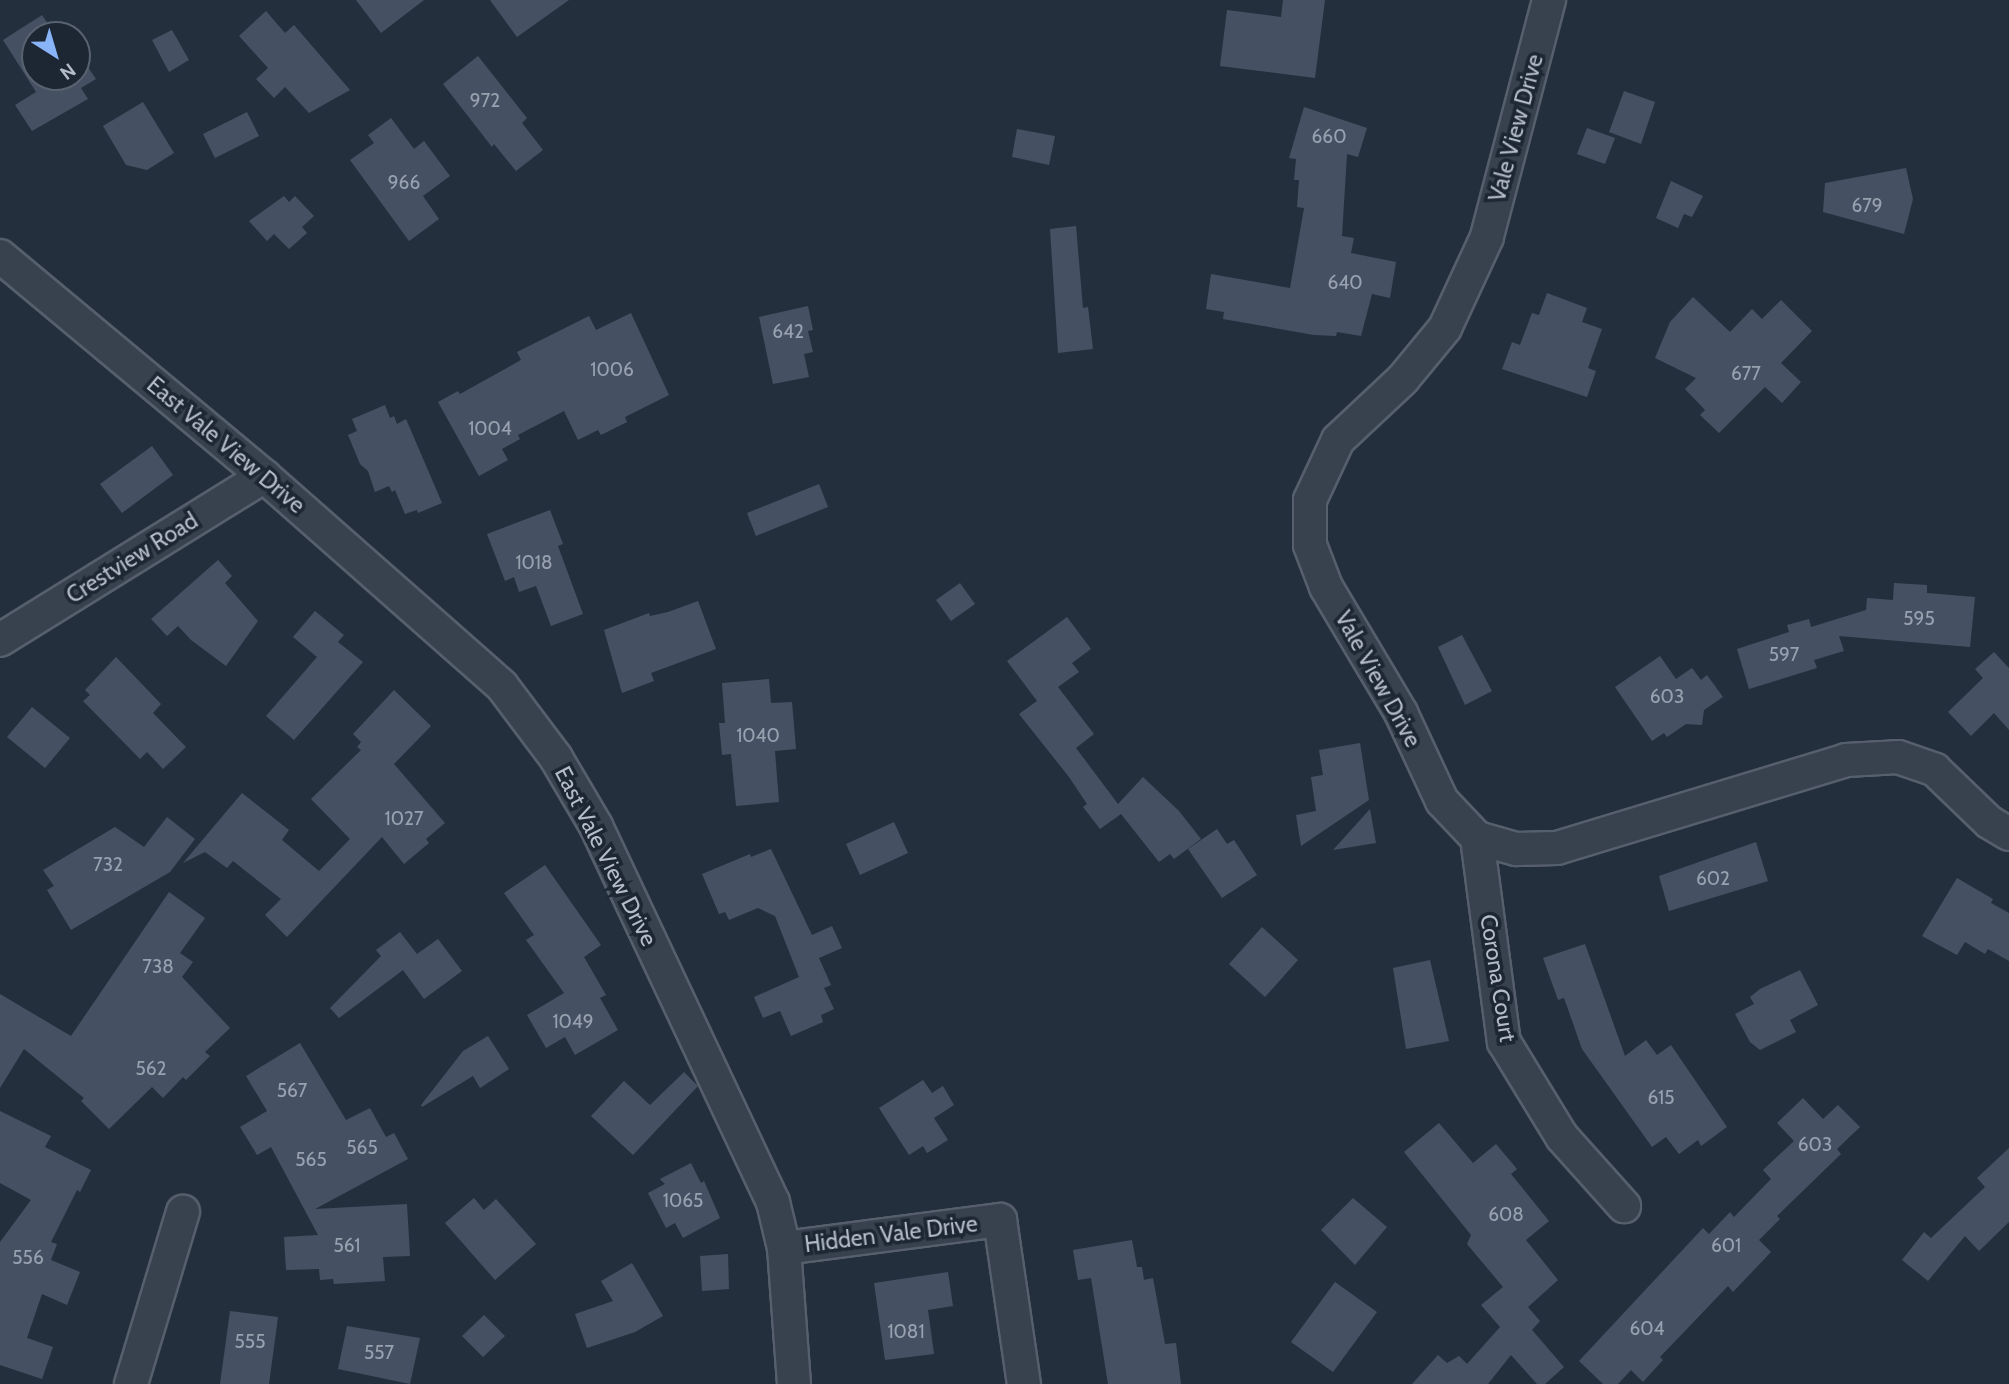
<!DOCTYPE html>
<html>
<head>
<meta charset="utf-8">
<style>
	body { margin:0 }
	#map { position:relative; width:2009px; height:1384px; overflow:hidden; background:#242f3e; font-family:Cabin,sans-serif }
	div>[style] { position:absolute }
	.building>* { inset:0; background:#455162 }
	.roads { filter:drop-shadow(2px 0 #565f6c) drop-shadow(-2px 0 #565f6c) drop-shadow(0 2px #565f6c) drop-shadow(0 -2px #565f6c) }
	.minor>* { height:32px; margin:-16px; padding:0 16px; transform-origin:16px; border-radius:16px; background:#38414e }
	span { translate:-50% -50%; white-space:nowrap; text-align:center; line-height:1.15; -webkit-text-stroke:7px #1d2633; paint-order:stroke }
	.number-label { font-size:19px; color:#98a1af }
	.number-label span { -webkit-text-stroke-width:0 }
	.street-label { font-size:23px; color:#b4bcc9 }
	.north { position:absolute; left:21px; top:21px; width:70px; height:70px; box-sizing:border-box; background:#1d2633; border:2px solid #59626f; border-radius:50%; rotate:143deg; font-size:19px; font-weight:700; line-height:28px; text-align:center; color:#b4bcc9 }
	.north::after { content:''; display:block; margin:auto; width:24px; height:32px; background:#8ab4f8; clip-path:polygon(50% 0,100% 100%,50% 72%,0 100%) }
</style>
</head>
<body>
<div id="map">
	<div class="building">
		<i style="clip-path:polygon(356px 0,424px 0,381px 33px)"></i>
		<i style="clip-path:polygon(490px 0,569px 0,517px 37px)"></i>
		<i style="clip-path:polygon(1283px 0,1325px 0,1315px 78px,1220px 66px,1227px 10px,1281px 17px)"></i>
		<i style="clip-path:polygon(266px 11px,285px 33px,294px 25px,350px 90px,309px 113px,285px 87px,274px 98px,256px 79px,268px 68px,239px 36px)"></i>
		<i style="clip-path:polygon(42px 15px,50px 27px,59px 22px,67px 35px,35px 35px,35px 77px,77px 77px,77px 51px,96px 79px,81px 88px,88px 99px,32px 131px,15px 105px,36px 92px,3px 40px)"></i>
		<i style="clip-path:polygon(172px 30px,189px 60px,169px 72px,152px 40px)"></i>
		<i style="clip-path:polygon(478px 56px,527px 118px,522px 123px,543px 150px,516px 171px,494px 144px,492px 147px,443px 84px)"></i>
		<i style="clip-path:polygon(1624px 91px,1655px 102px,1641px 144px,1609px 132px)"></i>
		<i style="clip-path:polygon(143px 102px,174px 153px,147px 170px,126px 165px,103px 126px)"></i>
		<i style="clip-path:polygon(1304px 107px,1367px 128px,1358px 157px,1347px 154px,1342px 236px,1354px 238px,1351px 253px,1396px 262px,1390px 298px,1372px 294px,1361px 336px,1337px 332px,1336px 336px,1314px 335px,1223px 319px,1224px 312px,1206px 309px,1211px 274px,1290px 288px,1304px 208px,1297px 207px,1299px 180px,1294px 180px,1296px 159px,1289px 158px)"></i>
		<i style="clip-path:polygon(247px 112px,259px 136px,215px 158px,203px 134px)"></i>
		<i style="clip-path:polygon(391px 118px,414px 149px,424px 141px,450px 176px,423px 196px,439px 219px,409px 241px,350px 160px,374px 143px,368px 135px)"></i>
		<i style="clip-path:polygon(1587px 128px,1615px 138px,1605px 164px,1577px 154px)"></i>
		<i style="clip-path:polygon(1017px 129px,1055px 136px,1049px 165px,1012px 157px)"></i>
		<i style="clip-path:polygon(1906px 168px,1913px 199px,1904px 234px,1823px 212px,1825px 183px)"></i>
		<i style="clip-path:polygon(1671px 181px,1703px 196px,1692px 217px,1684px 214px,1678px 228px,1656px 218px)"></i>
		<i style="clip-path:polygon(284px 196px,289px 202px,295px 196px,314px 216px,302px 227px,307px 233px,289px 249px,274px 234px,267px 241px,249px 221px)"></i>
		<i style="clip-path:polygon(1076px 226px,1083px 308px,1088px 307px,1093px 349px,1058px 353px,1050px 229px)"></i>
		<i style="clip-path:polygon(1547px 293px,1587px 308px,1582px 322px,1602px 329px,1588px 368px,1596px 371px,1587px 397px,1502px 369px,1512px 342px,1520px 345px,1532px 313px,1539px 315px)"></i>
		<i style="clip-path:polygon(1693px 297px,1730px 332px,1752px 309px,1762px 319px,1781px 300px,1812px 331px,1781px 363px,1801px 382px,1782px 403px,1765px 387px,1719px 433px,1700px 415px,1705px 410px,1685px 389px,1696px 378px,1655px 358px,1670px 322px)"></i>
		<i style="clip-path:polygon(808px 306px,813px 330px,808px 331px,813px 352px,804px 354px,809px 377px,773px 384px,759px 317px)"></i>
		<i style="clip-path:polygon(631px 313px,669px 395px,625px 417px,627px 422px,601px 435px,598px 430px,578px 440px,564px 411px,518px 435px,520px 439px,502px 449px,508px 460px,479px 476px,438px 402px,458px 391px,460px 394px,521px 360px,517px 352px,589px 316px,596px 330px)"></i>
		<i style="clip-path:polygon(385px 405px,390px 418px,394px 416px,397px 424px,406px 419px,442px 503px,418px 513px,417px 510px,405px 514px,395px 490px,392px 492px,389px 486px,375px 492px,368px 471px,360px 464px,348px 435px,357px 431px,352px 419px)"></i>
		<i style="clip-path:polygon(152px 446px,173px 475px,122px 513px,100px 484px)"></i>
		<i style="clip-path:polygon(819px 484px,828px 507px,756px 536px,747px 513px)"></i>
		<i style="clip-path:polygon(550px 510px,563px 544px,558px 546px,583px 614px,551px 626px,536px 586px,519px 592px,514px 577px,505px 581px,487px 534px)"></i>
		<i style="clip-path:polygon(218px 560px,232px 576px,225px 583px,258px 621px,226px 666px,191px 640px,178px 626px,167px 636px,151px 619px)"></i>
		<i style="clip-path:polygon(960px 583px,975px 604px,951px 621px,936px 600px)"></i>
		<i style="clip-path:polygon(1894px 583px,1927px 585px,1927px 593px,1975px 597px,1970px 647px,1839px 636px,1844px 651px,1814px 660px,1817px 668px,1749px 689px,1737px 649px,1789px 632px,1787px 625px,1809px 619px,1811px 627px,1866px 610px,1867px 598px,1893px 600px)"></i>
		<i style="clip-path:polygon(698px 601px,716px 649px,651px 673px,654px 681px,622px 693px,604px 630px,649px 613px,650px 616px,668px 612px)"></i>
		<i style="clip-path:polygon(315px 611px,344px 635px,338px 642px,363px 662px,294px 740px,266px 716px,317px 657px,293px 637px)"></i>
		<i style="clip-path:polygon(1067px 617px,1091px 649px,1072px 663px,1079px 672px,1058px 687px,1094px 734px,1076px 748px,1118px 804px,1143px 777px,1179px 811px,1201px 839px,1174px 859px,1170px 854px,1159px 862px,1121px 814px,1100px 829px,1083px 807px,1087px 804px,1069px 777px,1019px 714px,1037px 701px,1007px 661px)"></i>
		<i style="clip-path:polygon(1462px 635px,1492px 691px,1465px 705px,1438px 647px)"></i>
		<i style="clip-path:polygon(1994px 652px,2009px 668px,2009px 730px,1994px 713px,1971px 736px,1948px 712px,1983px 678px,1975px 669px)"></i>
		<i style="clip-path:polygon(1660px 656px,1676px 679px,1692px 668px,1701px 680px,1707px 675px,1723px 697px,1704px 710px,1702px 725px,1686px 724px,1667px 737px,1664px 733px,1652px 741px,1615px 687px)"></i>
		<i style="clip-path:polygon(116px 657px,161px 704px,153px 713px,186px 747px,163px 769px,147px 752px,140px 759px,83px 701px,90px 695px,85px 690px)"></i>
		<i style="clip-path:polygon(769px 679px,771px 703px,792px 702px,796px 749px,775px 751px,779px 802px,736px 806px,731px 754px,722px 755px,719px 723px,725px 723px,722px 683px)"></i>
		<i style="clip-path:polygon(394px 690px,431px 726px,394px 764px,445px 823px,426px 839px,429px 843px,404px 864px,382px 837px,287px 937px,265px 915px,281px 899px,233px 861px,227px 868px,205px 852px,183px 863px,242px 793px,289px 830px,282px 840px,319px 871px,350px 839px,311px 799px,361px 750px,357px 747px,361px 742px,353px 734px)"></i>
		<i style="clip-path:polygon(32px 707px,70px 738px,45px 768px,7px 737px)"></i>
		<i style="clip-path:polygon(1360px 743px,1369px 800px,1301px 846px,1296px 815px,1316px 811px,1311px 777px,1323px 775px,1319px 750px)"></i>
		<i style="clip-path:polygon(1370px 809px,1376px 843px,1333px 850px)"></i>
		<i style="clip-path:polygon(167px 817px,195px 839px,170px 872px,71px 930px,47px 890px,54px 886px,43px 870px,115px 827px,144px 847px)"></i>
		<i style="clip-path:polygon(894px 822px,908px 853px,860px 875px,846px 844px)"></i>
		<i style="clip-path:polygon(1217px 829px,1227px 844px,1234px 840px,1257px 875px,1222px 898px,1188px 849px)"></i>
		<i style="clip-path:polygon(1756px 842px,1768px 881px,1669px 911px,1659px 876px)"></i>
		<i style="clip-path:polygon(771px 849px,812px 935px,832px 926px,842px 948px,819px 958px,831px 985px,824px 988px,834px 1009px,821px 1015px,823px 1022px,791px 1036px,780px 1011px,763px 1018px,754px 997px,799px 977px,775px 916px,758px 908px,729px 920px,725px 912px,719px 914px,702px 874px,750px 854px,751px 857px)"></i>
		<i style="clip-path:polygon(545px 865px,601px 945px,584px 957px,606px 995px,600px 998px,618px 1030px,575px 1055px,565px 1037px,546px 1048px,527px 1015px,564px 993px,526px 940px,534px 935px,504px 893px)"></i>
		<i style="clip-path:polygon(1957px 878px,1993px 899px,1991px 903px,2009px 913px,2009px 961px,1988px 949px,1985px 954px,1965px 942px,1957px 955px,1922px 936px)"></i>
		<i style="clip-path:polygon(169px 892px,205px 918px,180px 953px,193px 962px,182px 977px,230px 1028px,205px 1052px,210px 1056px,186px 1080px,183px 1077px,163px 1098px,152px 1087px,109px 1129px,81px 1101px,84px 1098px,24px 1049px,0 1088px,0 994px,71px 1036px)"></i>
		<i style="clip-path:polygon(1262px 927px,1298px 960px,1265px 997px,1229px 964px)"></i>
		<i style="clip-path:polygon(400px 932px,417px 954px,438px 939px,462px 971px,424px 999px,403px 970px,339px 1018px,330px 1008px,381px 956px,376px 950px)"></i>
		<i style="clip-path:polygon(1585px 944px,1625px 1056px,1646px 1040px,1657px 1055px,1671px 1045px,1727px 1127px,1701px 1146px,1698px 1140px,1679px 1154px,1666px 1137px,1652px 1147px,1582px 1049px,1564px 998px,1558px 1000px,1543px 958px)"></i>
		<i style="clip-path:polygon(1430px 960px,1449px 1041px,1406px 1049px,1393px 968px)"></i>
		<i style="clip-path:polygon(1800px 970px,1818px 1005px,1790px 1020px,1796px 1032px,1760px 1050px,1750px 1042px,1735px 1014px,1754px 1004px,1750px 997px,1760px 989px)"></i>
		<i style="clip-path:polygon(488px 1036px,509px 1069px,480px 1088px,473px 1076px,422px 1107px,421px 1105px,463px 1051px)"></i>
		<i style="clip-path:polygon(300px 1043px,346px 1120px,370px 1108px,386px 1137px,394px 1133px,408px 1159px,315px 1209px,407px 1204px,410px 1256px,383px 1257px,385px 1281px,334px 1284px,333px 1279px,320px 1280px,319px 1269px,286px 1270px,284px 1237px,318px 1235px,271px 1147px,257px 1155px,240px 1127px,267px 1111px,246px 1076px)"></i>
		<i style="clip-path:polygon(684px 1072px,698px 1086px,633px 1155px,591px 1116px,624px 1081px,650px 1105px)"></i>
		<i style="clip-path:polygon(923px 1080px,932px 1093px,943px 1086px,954px 1105px,934px 1118px,948px 1140px,927px 1153px,923px 1146px,909px 1155px,879px 1108px)"></i>
		<i style="clip-path:polygon(1803px 1098px,1823px 1119px,1838px 1105px,1860px 1127px,1837px 1149px,1841px 1154px,1777px 1216px,1780px 1219px,1759px 1240px,1771px 1252px,1733px 1292px,1728px 1286px,1660px 1357px,1663px 1360px,1643px 1382px,1631px 1370px,1618px 1384px,1603px 1384px,1579px 1361px,1703px 1228px,1709px 1234px,1730px 1212px,1734px 1217px,1771px 1179px,1763px 1170px,1794px 1141px,1777px 1123px)"></i>
		<i style="clip-path:polygon(0 1111px,51px 1136px,45px 1147px,91px 1170px,80px 1192px,77px 1190px,51px 1242px,57px 1244px,51px 1260px,80px 1272px,67px 1305px,42px 1294px,27px 1338px,53px 1347px,42px 1379px,0 1365px,0 1242px,31px 1200px,0 1183px)"></i>
		<i style="clip-path:polygon(1439px 1123px,1473px 1163px,1496px 1144px,1517px 1169px,1511px 1174px,1549px 1221px,1526px 1240px,1558px 1280px,1528px 1307px,1540px 1321px,1532px 1330px,1564px 1367px,1545px 1384px,1537px 1384px,1511px 1355px,1488px 1384px,1412px 1384px,1438px 1355px,1447px 1363px,1459px 1356px,1467px 1364px,1500px 1327px,1481px 1305px,1503px 1287px,1467px 1244px,1471px 1235px,1404px 1152px)"></i>
		<i style="clip-path:polygon(2009px 1148px,2009px 1222px,1979px 1251px,1965px 1236px,1928px 1281px,1902px 1260px,1924px 1232px,1931px 1238px,1985px 1187px,1977px 1178px)"></i>
		<i style="clip-path:polygon(691px 1163px,701px 1183px,704px 1181px,720px 1218px,683px 1238px,675px 1223px,666px 1228px,648px 1193px,665px 1184px,660px 1179px)"></i>
		<i style="clip-path:polygon(474px 1198px,484px 1210px,496px 1199px,536px 1244px,495px 1280px,445px 1223px)"></i>
		<i style="clip-path:polygon(1353px 1198px,1387px 1227px,1355px 1265px,1321px 1230px)"></i>
		<i style="clip-path:polygon(1132px 1240px,1137px 1267px,1142px 1267px,1144px 1280px,1153px 1278px,1165px 1344px,1176px 1343px,1181px 1384px,1108px 1384px,1091px 1278px,1078px 1280px,1073px 1250px)"></i>
		<i style="clip-path:polygon(728px 1254px,729px 1289px,702px 1291px,700px 1256px)"></i>
		<i style="clip-path:polygon(632px 1263px,663px 1316px,635px 1332px,587px 1348px,575px 1314px,613px 1301px,601px 1281px)"></i>
		<i style="clip-path:polygon(948px 1272px,953px 1306px,928px 1310px,934px 1354px,885px 1360px,874px 1283px)"></i>
		<i style="clip-path:polygon(1335px 1282px,1377px 1312px,1333px 1372px,1291px 1342px)"></i>
		<i style="clip-path:polygon(230px 1311px,278px 1317px,269px 1384px,220px 1384px)"></i>
		<i style="clip-path:polygon(484px 1315px,505px 1336px,483px 1357px,462px 1336px)"></i>
		<i style="clip-path:polygon(347px 1326px,420px 1338px,410px 1384px,338px 1369px)"></i>
	</div>
	<div class="roads">
		<div class="minor">
			<i style="left:1549px;top:0;width:245px;rotate:104.7deg"></i>
			<i style="left:1487px;top:237px;width:100px;rotate:114.8deg"></i>
			<i style="left:1445px;top:328px;width:66px;rotate:129.5deg"></i>
			<i style="left:1403px;top:379px;width:89px;rotate:136.8deg"></i>
			<i style="left:1338px;top:440px;width:66px;rotate:115deg"></i>
			<i style="left:1310px;top:500px;width:45px;rotate:90deg"></i>
			<i style="left:1310px;top:545px;width:45px;rotate:69.1deg"></i>
			<i style="left:1326px;top:587px;width:147px;rotate:59.2deg"></i>
			<i style="left:1401px;top:713px;width:97px;rotate:65deg"></i>
			<i style="left:1442px;top:801px;width:51px;rotate:46.6deg"></i>
			<i style="left:1477px;top:838px;width:41px;rotate:15.8deg"></i>
			<i style="left:1516px;top:849px;width:41px;rotate:-1.4deg"></i>
			<i style="left:1557px;top:848px;width:302px;rotate:-16.9deg"></i>
			<i style="left:1846px;top:760px;width:52px;rotate:-3.3deg"></i>
			<i style="left:1898px;top:757px;width:39px;rotate:19deg"></i>
			<i style="left:1935px;top:770px;width:75px;rotate:43.9deg"></i>
			<i style="left:1989px;top:822px;width:23px;rotate:31deg"></i>
			<i style="left:0;top:256px;width:344px;rotate:39.8deg"></i>
			<i style="left:264px;top:476px;width:317px;rotate:41.4deg"></i>
			<i style="left:502px;top:686px;width:90px;rotate:53.1deg"></i>
			<i style="left:556px;top:758px;width:79px;rotate:59.5deg"></i>
			<i style="left:596px;top:826px;width:416px;rotate:64.8deg"></i>
			<i style="left:773px;top:1202px;width:47px;rotate:76.6deg"></i>
			<i style="left:784px;top:1248px;width:136px;rotate:85.8deg"></i>
			<i style="left:0;top:640px;width:311px;rotate:-31.8deg"></i>
			<i style="left:1477px;top:838px;width:206px;rotate:82.5deg"></i>
			<i style="left:1504px;top:1042px;width:111px;rotate:58.6deg"></i>
			<i style="left:1562px;top:1137px;width:93px;rotate:48.1deg"></i>
			<i style="left:784px;top:1248px;width:218px;rotate:-7.4deg"></i>
			<i style="left:1000px;top:1220px;width:166px;rotate:81.7deg"></i>
			<i style="left:131px;top:1384px;width:180px;rotate:-73.2deg"></i>
		</div>
	</div>
	<div class="number-label">
		<span style="left:485px;top:101px">972</span>
		<span style="left:1329px;top:137px">660</span>
		<span style="left:404px;top:183px">966</span>
		<span style="left:1867px;top:206px">679</span>
		<span style="left:1345px;top:283px">640</span>
		<span style="left:788px;top:332px">642</span>
		<span style="left:612px;top:370px">1006</span>
		<span style="left:1746px;top:374px">677</span>
		<span style="left:490px;top:429px">1004</span>
		<span style="left:534px;top:563px">1018</span>
		<span style="left:1919px;top:619px">595</span>
		<span style="left:1784px;top:655px">597</span>
		<span style="left:1667px;top:697px">603</span>
		<span style="left:758px;top:736px">1040</span>
		<span style="left:404px;top:819px">1027</span>
		<span style="left:108px;top:865px">732</span>
		<span style="left:1713px;top:879px">602</span>
		<span style="left:158px;top:967px">738</span>
		<span style="left:573px;top:1022px">1049</span>
		<span style="left:151px;top:1069px">562</span>
		<span style="left:292px;top:1091px">567</span>
		<span style="left:1661px;top:1098px">615</span>
		<span style="left:1815px;top:1145px">603</span>
		<span style="left:362px;top:1148px">565</span>
		<span style="left:311px;top:1160px">565</span>
		<span style="left:683px;top:1201px">1065</span>
		<span style="left:1506px;top:1215px">608</span>
		<span style="left:347px;top:1246px">561</span>
		<span style="left:1726px;top:1246px">601</span>
		<span style="left:28px;top:1258px">556</span>
		<span style="left:1647px;top:1329px">604</span>
		<span style="left:906px;top:1332px">1081</span>
		<span style="left:250px;top:1342px">555</span>
		<span style="left:379px;top:1353px">557</span>
	</div>
	<div class="street-label">
		<span style="left:1516px;top:128px;rotate:-75deg">Vale View Drive</span>
		<span style="left:226px;top:445px;rotate:40deg">East Vale View Drive</span>
		<span style="left:132px;top:558px;rotate:-32deg">Crestview Road</span>
		<span style="left:1378px;top:679px;rotate:61deg">Vale View Drive</span>
		<span style="left:606px;top:856px;rotate:63deg">East Vale View Drive</span>
		<span style="left:1498px;top:978px;rotate:81deg">Corona Court</span>
		<span style="left:891px;top:1234px;rotate:-7deg">Hidden Vale Drive</span>
	</div>
	<div class="north">N</div>
</div>
</body>
</html>
